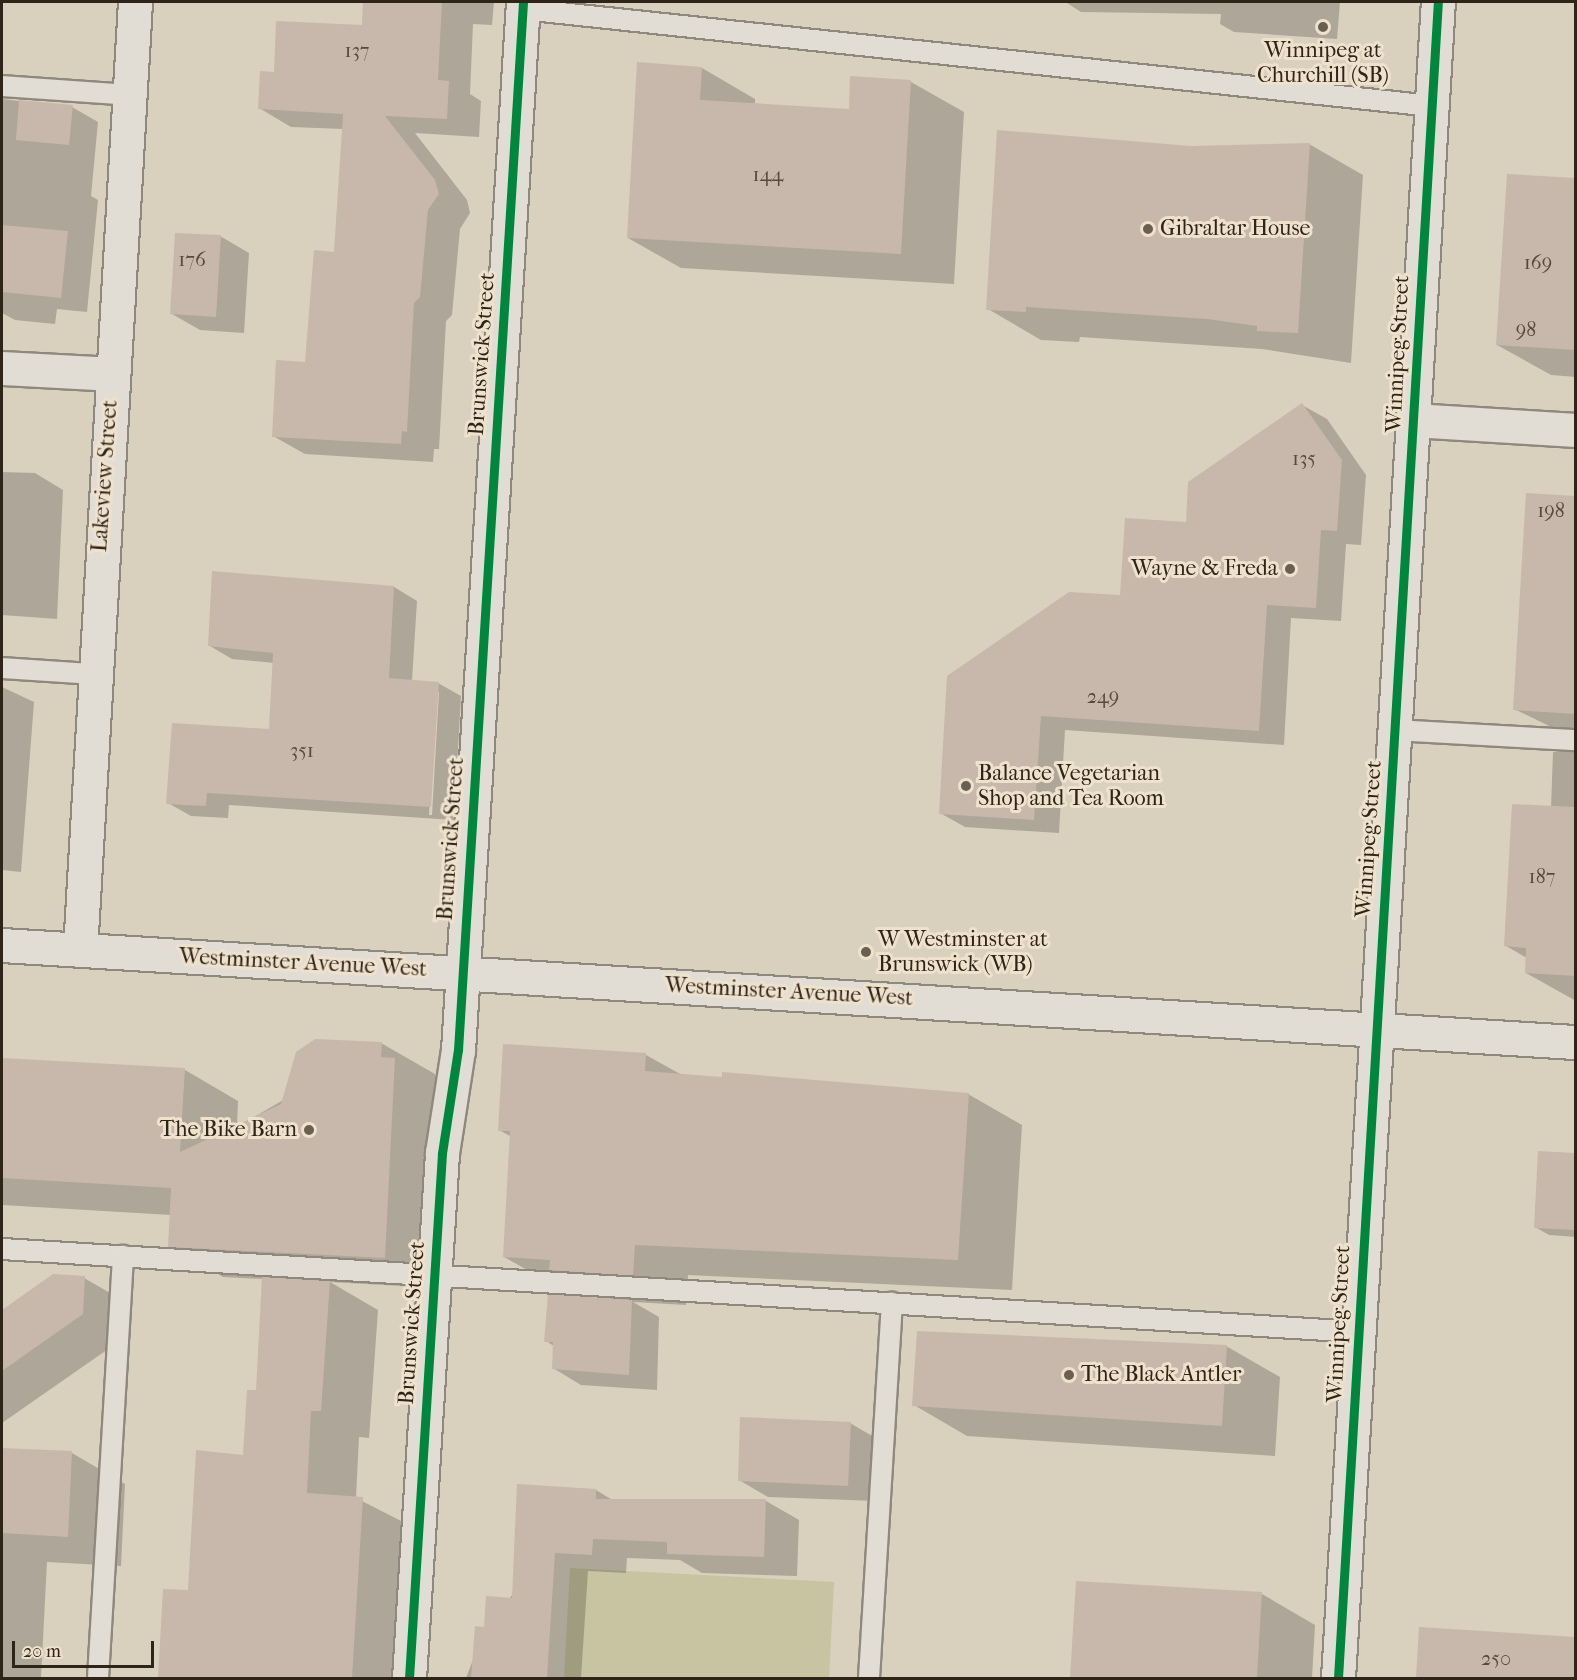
<!DOCTYPE html>
<html>
<head>
<meta charset="utf-8">
<style>
	body { margin:0 }
	#map { position:relative; width:1577px; height:1680px; overflow:hidden; background:#dad0be; font-family:"IM FELL French Canon",serif }
	div>[style] { position:absolute }
	.green>* { inset:0; background:#c8c4a1 }
	.shadow>* { inset:0; background:#0003 }
	.building>* { inset:0; background:#c7b8ab }
	.roads { filter:drop-shadow(2px 0 #8f887d) drop-shadow(-2px 0 #8f887d) drop-shadow(0 2px #8f887d) drop-shadow(0 -2px #8f887d) }
	.lane>* { height:20px; margin:-10px; padding:0 10px; transform-origin:10px; border-radius:10px; background:#e2ddd4 }
	.street>* { height:33px; margin:-16.5px; padding:0 16.5px; transform-origin:16.5px; border-radius:16.5px; background:#e2ddd4 }
	.secondary>* { height:33px; margin:-16.5px; padding:0 16.5px; transform-origin:16.5px; border-radius:16.5px; background:#e2ddd4 }
	.cycleway>* { height:9px; margin:-4.5px; padding:0 4.5px; transform-origin:4.5px; border-radius:4.5px; background:#00873e }
	.dots>* { width:16px; height:16px; translate:-50% -50%; box-sizing:border-box; border:3px solid #efe2cd; border-radius:50% }
	span { translate:-50% -50%; white-space:nowrap; text-align:center; line-height:1.15; -webkit-text-stroke:6px #efe2cd; paint-order:stroke }
	.number-label { font-size:20px; color:#564a3e }
	.number-label span { -webkit-text-stroke-width:0 }
	.poi-label { font-size:22px; color:#2e2417 }
	.left { translate:0 -50%; text-align:left }
	.right { translate:-100% -50%; text-align:right }
	.street-label { font-size:22px; color:#2e2417 }
	.frame { position:absolute; inset:0; border:3px solid #2e2417; pointer-events:none }
	.scale { position:absolute; left:12px; top:1641px; width:142px; height:27px; box-sizing:border-box; border:3px solid #2e2417; border-top:0; padding-left:8px; font-size:18px; line-height:21px; white-space:nowrap; color:#2e2417; -webkit-text-stroke:4px #efe2cd; paint-order:stroke }
</style>
</head>
<body>
<div id="map">
	<div class="green">
		<i style="clip-path:polygon(570px 1568px,834px 1582px,829px 1678px,564px 1678px)"></i>
	</div>
	<div class="shadow">
		<i style="clip-path:polygon(364px 2px,494px 2px,492px 25px,473px 24px,470px 94px,481px 101px,479px 137px,415px 133px,467px 200px,470px 213px,460px 229px,452px 315px,446px 321px,439px 449px,434px 449px,433px 462px,305px 454px,273px 436px,306px 364px,336px 253px,343px 129px,291px 127px,259px 108px,276px 74px,363px 27px)"></i>
		<i style="clip-path:polygon(1340px 2px,1337px 39px,1234px 32px,1220px 24px,1221px 14px,1081px 12px,1067px 3px)"></i>
		<i style="clip-path:polygon(702px 68px,755px 99px,755px 105px,850px 110px,911px 82px,964px 112px,954px 284px,681px 268px,628px 238px)"></i>
		<i style="clip-path:polygon(2px 99px,72px 107px,98px 122px,91px 196px,98px 200px,87px 312px,57px 309px,55px 324px,15px 320px,2px 313px)"></i>
		<i style="clip-path:polygon(1309px 144px,1363px 175px,1351px 363px,1262px 349px,1080px 337px,1079px 342px,1041px 340px,988px 309px,1191px 148px)"></i>
		<i style="clip-path:polygon(1508px 176px,1576px 180px,1576px 377px,1551px 375px,1497px 345px)"></i>
		<i style="clip-path:polygon(220px 236px,249px 253px,244px 333px,200px 330px,172px 314px)"></i>
		<i style="clip-path:polygon(1302px 405px,1327px 419px,1366px 475px,1361px 545px,1346px 544px,1341px 621px,1291px 618px,1284px 745px,1065px 730px,1059px 833px,965px 827px,940px 813px,1122px 597px)"></i>
		<i style="clip-path:polygon(2px 472px,35px 473px,63px 490px,57px 619px,2px 615px)"></i>
		<i style="clip-path:polygon(1527px 495px,1576px 498px,1576px 739px,1514px 709px)"></i>
		<i style="clip-path:polygon(evenodd,394px 587px,417px 601px,412px 681px,438px 683px,461px 696px,454px 820px,229px 805px,228px 818px,191px 816px,168px 803px,270px 731px,274px 663px,232px 659px,210px 646px,394px 587px,436px 692px,439px 692px,432px 815px,429px 815px,436px 692px)"></i>
		<i style="clip-path:polygon(2px 687px,34px 702px,21px 872px,2px 870px)"></i>
		<i style="clip-path:polygon(1553px 752px,1576px 752px,1576px 1001px,1526px 973px,1527px 958px,1506px 946px,1551px 807px)"></i>
		<i style="clip-path:polygon(381px 1043px,435px 1074px,435px 1082px,448px 1090px,438px 1288px,330px 1282px,378px 1310px,369px 1438px,359px 1437px,356px 1498px,411px 1526px,402px 1678px,160px 1678px,165px 1590px,189px 1592px,244px 1457px,257px 1392px,263px 1279px,223px 1277px,170px 1246px,171px 1215px,2px 1205px,2px 1059px,185px 1070px,238px 1101px,237px 1127px)"></i>
		<i style="clip-path:polygon(646px 1055px,682px 1075px,968px 1094px,1022px 1125px,1012px 1290px,688px 1275px,686px 1305px,633px 1302px,659px 1317px,657px 1390px,581px 1385px,553px 1368px,554px 1346px,546px 1341px,602px 1299px,585px 1289px,558px 1287px,504px 1257px,512px 1137px,499px 1130px)"></i>
		<i style="clip-path:polygon(1539px 1152px,1576px 1154px,1576px 1237px,1549px 1235px,1535px 1227px)"></i>
		<i style="clip-path:polygon(53px 1276px,84px 1278px,126px 1302px,124px 1338px,2px 1423px,2px 1312px)"></i>
		<i style="clip-path:polygon(1226px 1346px,1280px 1377px,1275px 1456px,967px 1436px,914px 1405px)"></i>
		<i style="clip-path:polygon(850px 1423px,879px 1440px,876px 1501px,768px 1497px,739px 1480px)"></i>
		<i style="clip-path:polygon(2px 1449px,72px 1453px,125px 1484px,121px 1566px,47px 1562px,41px 1678px,2px 1678px)"></i>
		<i style="clip-path:polygon(596px 1490px,614px 1501px,766px 1501px,799px 1520px,797px 1576px,702px 1573px,680px 1560px,627px 1558px,626px 1573px,588px 1571px,581px 1678px,466px 1678px,485px 1629px)"></i>
		<i style="clip-path:polygon(1077px 1583px,1262px 1594px,1315px 1625px,1312px 1678px,1071px 1678px)"></i>
		<i style="clip-path:polygon(1420px 1629px,1576px 1638px,1576px 1678px,1417px 1678px)"></i>
	</div>
	<div class="building">
		<i style="clip-path:polygon(363px 2px,442px 2px,438px 80px,449px 81px,447px 119px,385px 116px,435px 180px,439px 194px,428px 210px,420px 297px,414px 303px,407px 432px,402px 431px,401px 444px,272px 437px,276px 360px,305px 362px,314px 250px,334px 252px,343px 114px,258px 109px,260px 71px,274px 72px,276px 21px,362px 25px)"></i>
		<i style="clip-path:polygon(637px 62px,702px 67px,700px 100px,849px 109px,850px 76px,911px 80px,901px 254px,627px 238px)"></i>
		<i style="clip-path:polygon(19px 100px,73px 105px,69px 145px,16px 140px)"></i>
		<i style="clip-path:polygon(997px 130px,1191px 146px,1310px 143px,1298px 333px,1257px 331px,1257px 326px,1207px 319px,1026px 307px,1026px 312px,986px 310px)"></i>
		<i style="clip-path:polygon(1507px 174px,1575px 178px,1575px 350px,1496px 345px)"></i>
		<i style="clip-path:polygon(2px 225px,68px 231px,61px 298px,2px 292px)"></i>
		<i style="clip-path:polygon(175px 233px,221px 235px,216px 317px,170px 314px)"></i>
		<i style="clip-path:polygon(1302px 403px,1342px 460px,1337px 531px,1321px 530px,1316px 608px,1267px 605px,1259px 731px,1041px 716px,1034px 820px,939px 814px,947px 676px,1069px 592px,1120px 595px,1125px 518px,1186px 522px,1188px 482px)"></i>
		<i style="clip-path:polygon(1526px 493px,1575px 496px,1575px 714px,1513px 710px)"></i>
		<i style="clip-path:polygon(212px 571px,394px 586px,389px 678px,439px 682px,431px 807px,207px 793px,206px 806px,166px 804px,172px 723px,269px 729px,273px 653px,208px 646px)"></i>
		<i style="clip-path:polygon(1512px 804px,1575px 807px,1575px 976px,1525px 973px,1526px 948px,1504px 946px)"></i>
		<i style="clip-path:polygon(315px 1039px,382px 1042px,381px 1057px,395px 1058px,385px 1258px,168px 1247px,171px 1188px,2px 1178px,2px 1058px,185px 1068px,180px 1152px,281px 1104px,296px 1052px)"></i>
		<i style="clip-path:polygon(503px 1044px,646px 1053px,645px 1071px,722px 1077px,722px 1072px,969px 1093px,958px 1260px,635px 1245px,633px 1276px,549px 1270px,550px 1260px,503px 1257px,510px 1131px,498px 1131px)"></i>
		<i style="clip-path:polygon(1538px 1151px,1575px 1153px,1575px 1230px,1534px 1228px)"></i>
		<i style="clip-path:polygon(53px 1274px,85px 1276px,83px 1314px,2px 1371px,2px 1310px)"></i>
		<i style="clip-path:polygon(262px 1277px,330px 1281px,321px 1411px,311px 1411px,307px 1493px,363px 1497px,352px 1678px,158px 1678px,163px 1589px,188px 1590px,196px 1450px,243px 1455px,247px 1390px,256px 1390px)"></i>
		<i style="clip-path:polygon(548px 1294px,632px 1300px,629px 1375px,552px 1369px,553px 1342px,544px 1342px)"></i>
		<i style="clip-path:polygon(917px 1331px,1227px 1345px,1222px 1426px,912px 1406px)"></i>
		<i style="clip-path:polygon(740px 1417px,851px 1422px,848px 1486px,738px 1481px)"></i>
		<i style="clip-path:polygon(2px 1448px,72px 1451px,68px 1537px,2px 1533px)"></i>
		<i style="clip-path:polygon(517px 1484px,596px 1489px,596px 1499px,766px 1499px,764px 1557px,667px 1554px,667px 1542px,593px 1539px,592px 1555px,555px 1553px,547px 1678px,471px 1678px,475px 1626px,484px 1627px,486px 1596px,512px 1598px)"></i>
		<i style="clip-path:polygon(1076px 1581px,1262px 1592px,1257px 1678px,1070px 1678px)"></i>
		<i style="clip-path:polygon(1419px 1627px,1575px 1637px,1575px 1678px,1416px 1678px)"></i>
	</div>
	<div class="roads">
		<div class="lane">
			<i style="left:523px;top:9px;width:914px;rotate:6.09deg"></i>
			<i style="left:2px;top:86px;width:128px;rotate:4deg"></i>
			<i style="left:2px;top:668px;width:90px;rotate:3.8deg"></i>
			<i style="left:1395px;top:730px;width:181px;rotate:3.2deg"></i>
			<i style="left:2px;top:1249px;width:1359px;rotate:3.5deg"></i>
			<i style="left:98px;top:1678px;width:423px;rotate:-86.6deg"></i>
			<i style="left:869px;top:1678px;width:376px;rotate:-86.5deg"></i>
		</div>
		<div class="street">
			<i style="left:2px;top:368px;width:110px;rotate:3.1deg"></i>
			<i style="left:1413px;top:420px;width:163px;rotate:3.5deg"></i>
			<i style="left:80px;top:950px;width:950px;rotate:-86.68deg"></i>
			<i style="left:409px;top:1678px;width:526px;rotate:-86.4deg"></i>
			<i style="left:442px;top:1153px;width:104px;rotate:-81.2deg"></i>
			<i style="left:458px;top:1050px;width:1050px;rotate:-86.45deg"></i>
		</div>
		<div class="secondary">
			<i style="left:2px;top:945px;width:1577px;rotate:3.53deg"></i>
			<i style="left:1338px;top:1678px;width:1679px;rotate:-86.59deg"></i>
		</div>
	</div>
	<div class="cycleway">
		<i style="left:409px;top:1678px;width:526px;rotate:-86.4deg"></i>
		<i style="left:442px;top:1153px;width:104px;rotate:-81.2deg"></i>
		<i style="left:458px;top:1050px;width:1050px;rotate:-86.45deg"></i>
		<i style="left:1338px;top:1678px;width:1679px;rotate:-86.59deg"></i>
	</div>
	<div class="dots">
		<i style="left:1323px;top:27px;background:#6a6051"></i>
		<i style="left:1148px;top:229px;background:#6a6051"></i>
		<i style="left:1290px;top:569px;background:#6a6051"></i>
		<i style="left:966px;top:786px;background:#6a6051"></i>
		<i style="left:866px;top:952px;background:#6a6051"></i>
		<i style="left:309px;top:1130px;background:#6a6051"></i>
		<i style="left:1069px;top:1375px;background:#6a6051"></i>
	</div>
	<div class="number-label">
		<span style="left:357px;top:50px">137</span>
		<span style="left:768px;top:174px">144</span>
		<span style="left:192px;top:259px">176</span>
		<span style="left:1538px;top:262px">169</span>
		<span style="left:1526px;top:329px">98</span>
		<span style="left:1304px;top:458px">135</span>
		<span style="left:1551px;top:510px">198</span>
		<span style="left:1103px;top:696px">249</span>
		<span style="left:302px;top:750px">351</span>
		<span style="left:1542px;top:876px">187</span>
		<span style="left:1496px;top:1658px">250</span>
	</div>
	<div class="poi-label">
		<span style="left:1323px;top:63px">Winnipeg at<br>Churchill (SB)</span>
		<span class="left" style="left:1160px;top:229px">Gibraltar House</span>
		<span class="right" style="left:1278px;top:569px">Wayne &amp; Freda</span>
		<span class="left" style="left:978px;top:786px">Balance Vegetarian<br>Shop and Tea Room</span>
		<span class="left" style="left:878px;top:952px">W Westminster at<br>Brunswick (WB)</span>
		<span class="right" style="left:297px;top:1130px">The Bike Barn</span>
		<span class="left" style="left:1081px;top:1375px">The Black Antler</span>
	</div>
	<div class="street-label">
		<span style="left:482px;top:354px;rotate:-86deg">Brunswick Street</span>
		<span style="left:1398px;top:354px;rotate:-87deg">Winnipeg Street</span>
		<span style="left:105px;top:476px;rotate:-86deg">Lakeview Street</span>
		<span style="left:451px;top:839px;rotate:-86deg">Brunswick Street</span>
		<span style="left:1369px;top:839px;rotate:-86deg">Winnipeg Street</span>
		<span style="left:303px;top:963px;rotate:3deg">Westminster Avenue West</span>
		<span style="left:789px;top:992px;rotate:3deg">Westminster Avenue West</span>
		<span style="left:412px;top:1323px;rotate:-86deg">Brunswick Street</span>
		<span style="left:1339px;top:1324px;rotate:-87deg">Winnipeg Street</span>
	</div>
	<div class="frame"></div>
	<div class="scale">20 m</div>
</div>
</body>
</html>
